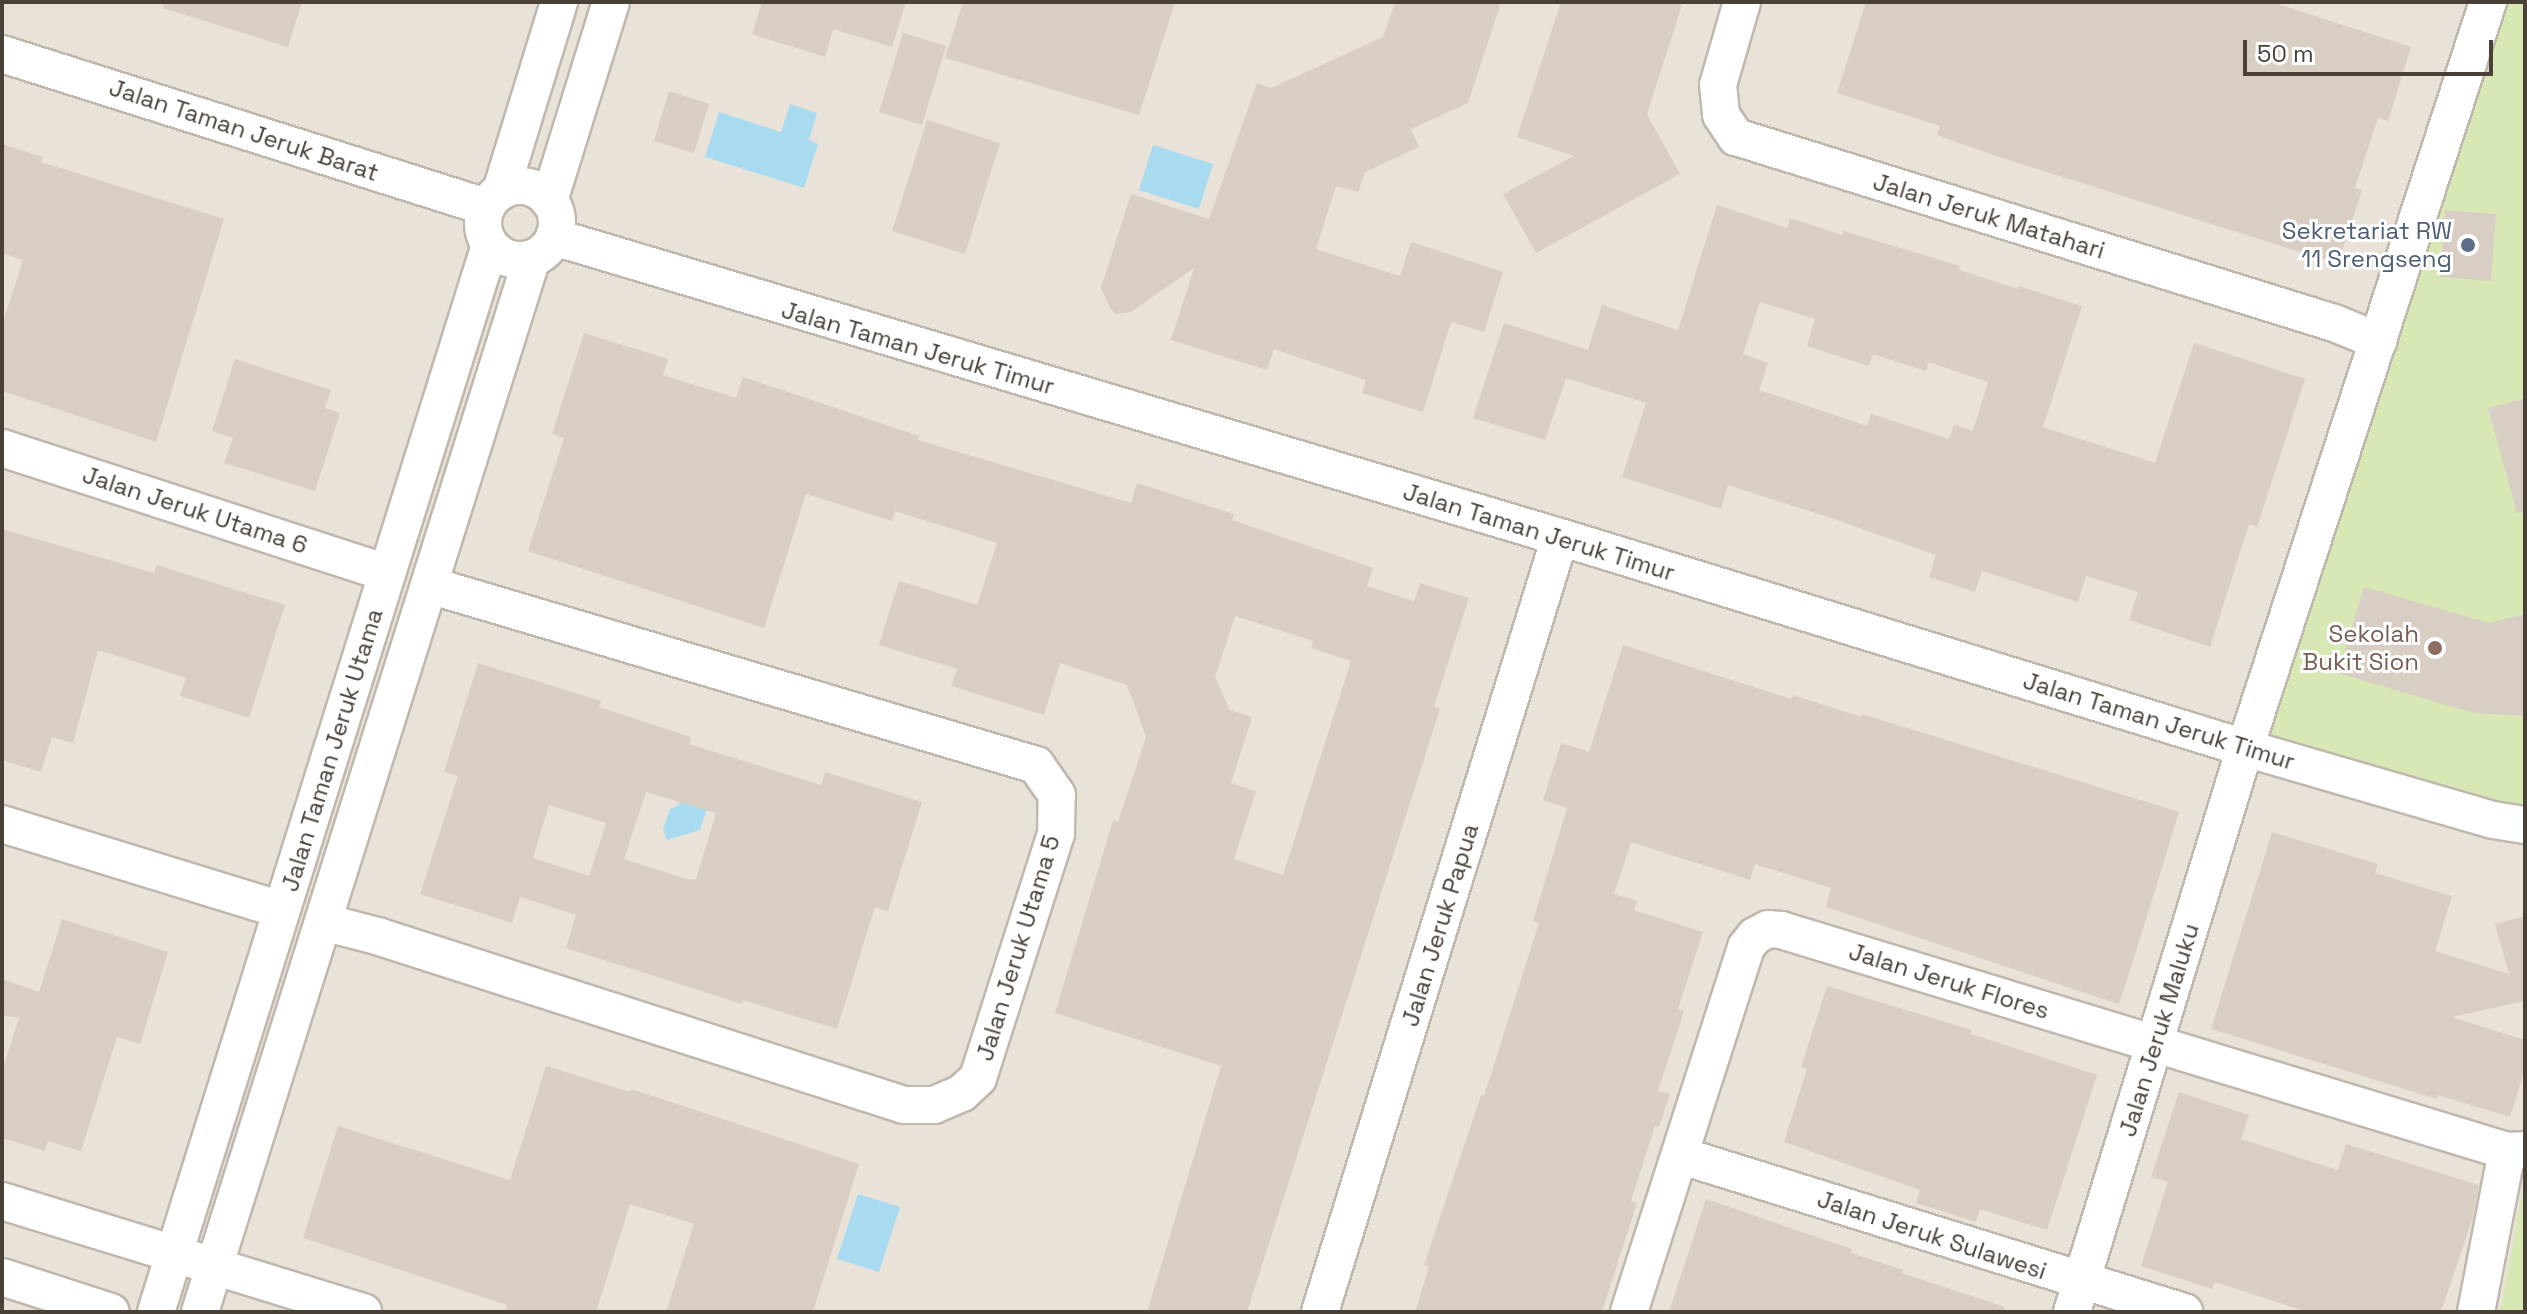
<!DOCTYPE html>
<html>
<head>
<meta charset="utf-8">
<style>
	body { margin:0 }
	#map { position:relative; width:2527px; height:1314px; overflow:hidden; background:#f5f1eb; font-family:"Space Grotesk",sans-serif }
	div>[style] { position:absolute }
	.residential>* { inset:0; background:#e9e2d9 }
	.green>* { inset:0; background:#d7e8b5 }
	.water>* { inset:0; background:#a9dbf0 }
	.building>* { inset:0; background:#d9cec3 }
	.roads { filter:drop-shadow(2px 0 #c0b7ad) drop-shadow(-2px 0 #c0b7ad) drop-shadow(0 2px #c0b7ad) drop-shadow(0 -2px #c0b7ad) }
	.minor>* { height:36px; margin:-18px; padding:0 18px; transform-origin:18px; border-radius:18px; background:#fff }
	.minor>.ring { margin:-18px; padding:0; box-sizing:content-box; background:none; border:36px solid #fff; border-radius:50% }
	.dots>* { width:22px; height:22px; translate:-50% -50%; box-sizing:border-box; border:4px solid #fff; border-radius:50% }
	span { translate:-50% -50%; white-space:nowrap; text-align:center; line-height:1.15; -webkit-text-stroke:6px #fff; paint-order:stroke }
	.street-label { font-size:24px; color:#494138 }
	.service-label { font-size:24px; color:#4e5e75 }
	.right { translate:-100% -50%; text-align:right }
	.education-label { font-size:24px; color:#785e54 }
	.frame { position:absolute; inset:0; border:4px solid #494138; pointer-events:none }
	.scale { position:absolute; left:2243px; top:40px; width:250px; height:36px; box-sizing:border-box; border:4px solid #494138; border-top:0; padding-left:10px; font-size:24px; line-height:28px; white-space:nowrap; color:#494138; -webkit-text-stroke:6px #fff; paint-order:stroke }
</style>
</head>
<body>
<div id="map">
	<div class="residential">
		<i style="clip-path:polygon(2px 2px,2525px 2px,2525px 1312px,2px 1312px)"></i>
	</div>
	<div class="green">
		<i style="clip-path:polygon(2495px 2px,2525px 2px,2525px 825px,2266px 749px)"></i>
		<i style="clip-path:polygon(2524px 1184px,2525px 1312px,2500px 1312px)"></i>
	</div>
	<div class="water">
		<i style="clip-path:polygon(790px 104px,817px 113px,809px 140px,818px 144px,804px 188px,705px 157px,719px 112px,781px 132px)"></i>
		<i style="clip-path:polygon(1153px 145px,1213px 164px,1199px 209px,1139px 190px)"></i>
		<i style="clip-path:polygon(688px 770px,717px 778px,700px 830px,667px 840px,663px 829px,670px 809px,679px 805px)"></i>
		<i style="clip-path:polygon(858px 1194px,900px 1207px,879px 1272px,837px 1259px)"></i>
	</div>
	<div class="building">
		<i style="clip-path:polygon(164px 2px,302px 2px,288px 47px,163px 8px)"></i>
		<i style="clip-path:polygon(762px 2px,906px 2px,892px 47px,833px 29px,825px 57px,752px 34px)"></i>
		<i style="clip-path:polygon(963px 2px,1175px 2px,1139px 115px,945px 58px)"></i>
		<i style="clip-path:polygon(1395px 2px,1501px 2px,1468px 103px,1411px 129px,1419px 147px,1365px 172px,1358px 192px,1336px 186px,1316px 249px,1400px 276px,1411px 242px,1503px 272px,1484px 332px,1451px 322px,1423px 412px,1362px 393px,1366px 380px,1274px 349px,1267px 370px,1171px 340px,1194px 268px,1131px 312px,1117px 314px,1111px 310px,1101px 288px,1131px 194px,1209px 219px,1257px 83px,1271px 88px,1383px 37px)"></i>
		<i style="clip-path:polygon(1561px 2px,1683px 2px,1647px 114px,1680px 174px,1536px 253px,1503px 194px,1574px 156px,1517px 137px)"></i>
		<i style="clip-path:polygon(1866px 2px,2272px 2px,2411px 47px,2388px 121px,2378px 118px,2355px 188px,2362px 190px,2338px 264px,1996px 156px,1937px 135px,1940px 126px,1837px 93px)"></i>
		<i style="clip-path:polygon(903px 33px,946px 46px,922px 125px,879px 112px)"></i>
		<i style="clip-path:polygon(669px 91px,709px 104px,694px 153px,654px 141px)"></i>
		<i style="clip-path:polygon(927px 120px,1000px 143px,965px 254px,892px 231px)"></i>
		<i style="clip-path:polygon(2px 144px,43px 157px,41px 162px,224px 219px,156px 442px,2px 391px,2px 325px,23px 260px,2px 253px)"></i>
		<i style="clip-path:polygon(evenodd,1717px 205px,1787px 228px,1790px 218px,1842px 235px,1844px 231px,1960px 266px,1959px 270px,2018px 289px,2019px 286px,2082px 306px,2043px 427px,2155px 463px,2194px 343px,2305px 379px,2257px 527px,2249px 524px,2210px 647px,2129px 620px,2138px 592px,2086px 576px,2078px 602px,1982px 571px,1975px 592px,1929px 577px,1936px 555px,1837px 520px,1728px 485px,1721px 509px,1622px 477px,1646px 403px,1566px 378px,1545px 440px,1473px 418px,1504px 323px,1588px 350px,1602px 305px,1678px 330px,1717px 205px,1760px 302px,1815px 319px,1807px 346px,1869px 366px,1873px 354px,1926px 371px,1929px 362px,1988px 382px,1973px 431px,1954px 425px,1949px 439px,1871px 414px,1867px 426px,1759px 390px,1768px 363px,1743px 354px,1760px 302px)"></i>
		<i style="clip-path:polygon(2445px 210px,2496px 214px,2491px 281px,2440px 277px)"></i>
		<i style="clip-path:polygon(evenodd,584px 333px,668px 359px,663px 375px,736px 398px,743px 377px,919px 436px,918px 440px,1131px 503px,1137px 483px,1234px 514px,1232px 520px,1373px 568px,1367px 586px,1414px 601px,1420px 583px,1469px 598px,1434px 706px,1440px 709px,1247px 1312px,1147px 1312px,1221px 1066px,1055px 1013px,1113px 820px,1118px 822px,1146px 737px,1127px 685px,1060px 663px,1044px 715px,951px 686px,957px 669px,879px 645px,899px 581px,977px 605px,997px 543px,895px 511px,892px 521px,806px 494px,764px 628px,528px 551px,564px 438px,552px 434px,584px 333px,1235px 616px,1313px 641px,1311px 648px,1351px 661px,1283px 875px,1234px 859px,1256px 791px,1231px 783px,1252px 717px,1230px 710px,1215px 677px,1235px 616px)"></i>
		<i style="clip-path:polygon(235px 359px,331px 390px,325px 408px,340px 413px,315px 491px,224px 463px,233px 438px,212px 431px)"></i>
		<i style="clip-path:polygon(2525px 398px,2525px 512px,2517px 513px,2488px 408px)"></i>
		<i style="clip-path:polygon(2px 529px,154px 573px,157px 565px,285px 605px,249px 718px,180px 696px,186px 678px,98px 650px,73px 743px,52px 737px,41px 772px,2px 760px)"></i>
		<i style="clip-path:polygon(2364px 587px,2489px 623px,2525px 614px,2525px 716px,2473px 713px,2338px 673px)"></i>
		<i style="clip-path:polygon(1623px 645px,1791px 699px,1793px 695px,1861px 717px,1862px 714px,2179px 812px,2144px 926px,2119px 1004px,1826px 907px,1831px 888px,1755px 864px,1750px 880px,1631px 842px,1614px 894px,1637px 901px,1634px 910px,1703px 932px,1678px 1009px,1684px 1011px,1658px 1091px,1670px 1094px,1659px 1127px,1655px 1126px,1631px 1201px,1637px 1203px,1602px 1312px,1415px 1312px,1429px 1267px,1424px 1265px,1481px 1095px,1484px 1096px,1539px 923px,1533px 921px,1567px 808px,1543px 800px,1561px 743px,1589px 752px)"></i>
		<i style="clip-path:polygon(evenodd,478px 663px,601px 701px,599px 707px,691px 737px,689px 744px,821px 785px,825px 772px,922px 802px,888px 911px,875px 907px,837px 1029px,743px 1000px,742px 1004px,566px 948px,576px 915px,520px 897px,512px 923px,420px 894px,458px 776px,444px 772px,478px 663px,646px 792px,716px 813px,696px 879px,690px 880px,624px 859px,646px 792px,478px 663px,549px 805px,606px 823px,589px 876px,533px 858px,549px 805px)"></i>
		<i style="clip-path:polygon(2272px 832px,2378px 864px,2375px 873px,2452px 896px,2435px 951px,2509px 974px,2495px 924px,2525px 916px,2525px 1001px,2452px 1017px,2525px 1040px,2525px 1069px,2510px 1117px,2438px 1095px,2437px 1099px,2211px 1029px)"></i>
		<i style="clip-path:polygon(62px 919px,168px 952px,140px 1044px,117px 1037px,81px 1151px,48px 1141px,45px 1151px,2px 1138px,2px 1071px,19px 1018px,2px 1015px,2px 979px,39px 992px)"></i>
		<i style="clip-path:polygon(1827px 986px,1972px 1030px,1971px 1034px,2097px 1075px,2047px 1230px,1980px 1209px,1976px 1222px,1916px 1203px,1920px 1190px,1784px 1142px,1807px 1069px,1801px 1067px)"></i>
		<i style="clip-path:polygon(546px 1066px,630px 1092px,631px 1089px,859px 1164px,813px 1312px,666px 1312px,694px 1224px,630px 1204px,596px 1312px,505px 1312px,507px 1305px,303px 1238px,338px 1126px,510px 1180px)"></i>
		<i style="clip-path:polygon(2179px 1092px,2249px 1115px,2241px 1139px,2338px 1170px,2346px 1144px,2479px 1185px,2472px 1220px,2441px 1312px,2308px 1312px,2215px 1282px,2212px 1289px,2141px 1266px,2168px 1182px,2151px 1177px)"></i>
		<i style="clip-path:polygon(1706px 1199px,1852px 1249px,1851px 1253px,1903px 1270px,1902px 1273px,2005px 1307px,2004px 1312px,1669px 1312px)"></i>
	</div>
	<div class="roads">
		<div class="minor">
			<i style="left:1742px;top:2px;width:86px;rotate:106.1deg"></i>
			<i style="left:1718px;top:85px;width:30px;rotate:84deg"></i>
			<i style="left:1721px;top:115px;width:27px;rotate:56deg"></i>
			<i style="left:1736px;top:137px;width:626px;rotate:17.28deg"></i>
			<i style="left:2334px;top:323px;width:48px;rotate:22.2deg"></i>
			<i style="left:2px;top:54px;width:508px;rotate:17.54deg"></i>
			<i class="ring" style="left:483px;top:186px;width:38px;height:38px"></i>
			<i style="left:501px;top:191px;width:198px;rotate:-72.9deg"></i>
			<i style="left:549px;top:201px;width:208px;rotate:-72.7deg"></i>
			<i style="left:554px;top:237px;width:1050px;rotate:16.61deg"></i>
			<i style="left:1560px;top:537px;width:717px;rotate:17.12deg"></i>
			<i style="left:2245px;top:748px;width:258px;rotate:16.2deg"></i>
			<i style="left:2493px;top:820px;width:32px;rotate:9deg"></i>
			<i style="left:2px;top:448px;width:405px;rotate:18deg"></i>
			<i style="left:2px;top:824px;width:292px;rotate:17.1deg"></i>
			<i style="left:323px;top:922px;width:56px;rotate:14.5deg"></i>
			<i style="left:377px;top:936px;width:553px;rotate:17.78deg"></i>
			<i style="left:904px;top:1105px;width:30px"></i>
			<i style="left:934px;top:1105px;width:30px;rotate:-23deg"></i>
			<i style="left:962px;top:1093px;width:22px;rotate:-43deg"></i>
			<i style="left:978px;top:1078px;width:256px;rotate:-72.3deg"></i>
			<i style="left:1056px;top:834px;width:39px;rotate:-89deg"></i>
			<i style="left:1057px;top:795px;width:37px;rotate:-125deg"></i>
			<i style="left:1036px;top:765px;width:633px;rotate:-163.48deg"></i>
			<i style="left:1682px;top:1156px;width:526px;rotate:17.26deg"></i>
			<i style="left:2px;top:1201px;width:378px;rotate:17.1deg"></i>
			<i style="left:2px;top:1277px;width:114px;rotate:17.8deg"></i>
			<i style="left:156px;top:1312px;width:1118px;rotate:-72.62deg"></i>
			<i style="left:200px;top:1312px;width:1105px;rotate:-72.52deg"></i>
			<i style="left:1320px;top:1312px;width:811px;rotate:-72.79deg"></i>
			<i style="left:1629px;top:1312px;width:383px;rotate:-72.2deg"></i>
			<i style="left:1746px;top:947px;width:14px;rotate:-51deg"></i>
			<i style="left:1755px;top:936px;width:15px;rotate:-28deg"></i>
			<i style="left:1768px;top:929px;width:13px;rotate:4deg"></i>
			<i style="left:1781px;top:930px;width:759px;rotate:16.93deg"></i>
			<i style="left:2507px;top:1151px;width:18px;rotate:-3deg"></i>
			<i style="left:2072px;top:1312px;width:590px;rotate:-72.95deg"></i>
			<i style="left:2245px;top:748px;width:785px;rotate:-71.96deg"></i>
			<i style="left:2476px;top:1312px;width:164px;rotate:-79.1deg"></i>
		</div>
	</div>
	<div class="dots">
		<i style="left:2468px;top:245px;background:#5c6f8a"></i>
		<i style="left:2435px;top:648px;background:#8d6e63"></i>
	</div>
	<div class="street-label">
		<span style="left:244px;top:130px;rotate:18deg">Jalan Taman Jeruk Barat</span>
		<span style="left:1989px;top:216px;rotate:17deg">Jalan Jeruk Matahari</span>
		<span style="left:918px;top:348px;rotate:16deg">Jalan Taman Jeruk Timur</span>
		<span style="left:195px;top:510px;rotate:18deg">Jalan Jeruk Utama 6</span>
		<span style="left:1539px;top:532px;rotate:17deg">Jalan Taman Jeruk Timur</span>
		<span style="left:2159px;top:721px;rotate:17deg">Jalan Taman Jeruk Timur</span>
		<span style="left:332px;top:750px;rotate:-73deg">Jalan Taman Jeruk Utama</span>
		<span style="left:1440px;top:925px;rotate:-73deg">Jalan Jeruk Papua</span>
		<span style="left:1018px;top:948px;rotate:-73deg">Jalan Jeruk Utama 5</span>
		<span style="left:1949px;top:981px;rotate:17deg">Jalan Jeruk Flores</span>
		<span style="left:2159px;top:1030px;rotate:-73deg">Jalan Jeruk Maluku</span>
		<span style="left:1932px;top:1235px;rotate:18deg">Jalan Jeruk Sulawesi</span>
	</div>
	<div class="service-label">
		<span class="right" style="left:2452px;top:245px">Sekretariat RW<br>11 Srengseng</span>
	</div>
	<div class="education-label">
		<span class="right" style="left:2419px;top:648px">Sekolah<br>Bukit Sion</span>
	</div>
	<div class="frame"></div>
	<div class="scale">50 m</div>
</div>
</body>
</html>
